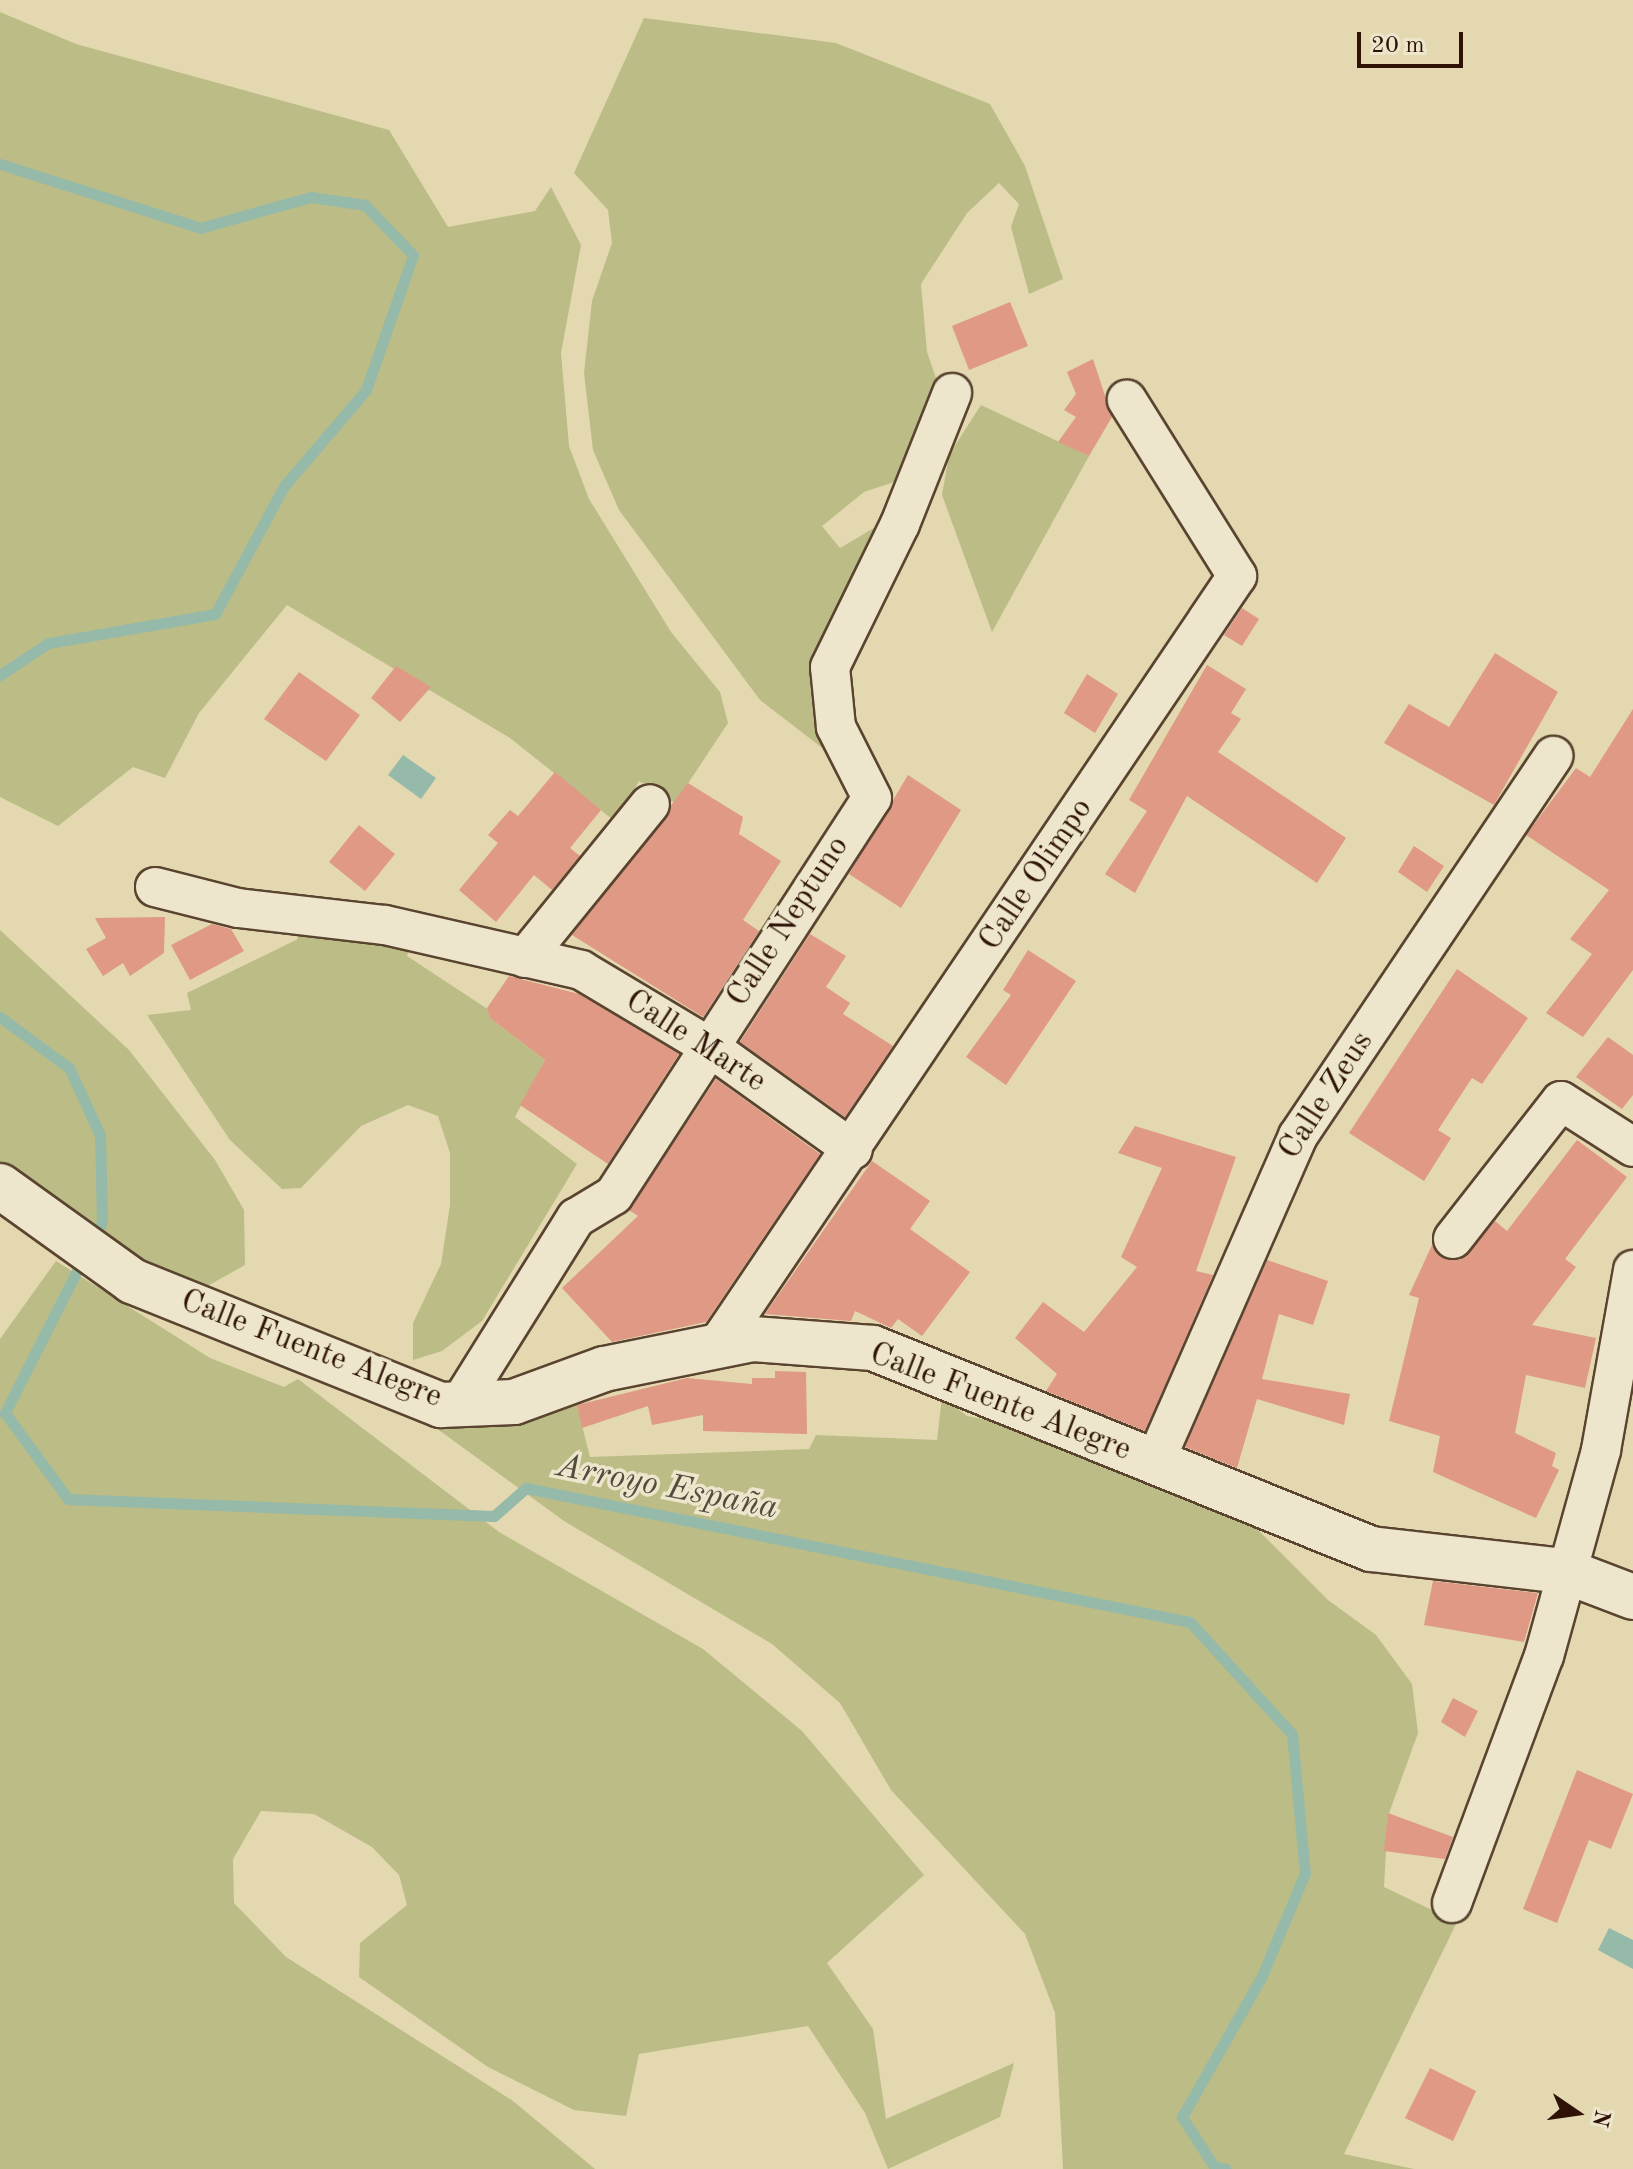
<!DOCTYPE html>
<html>
<head>
<meta charset="utf-8">
<style>
	body { margin:0 }
	#map { position:relative; width:1633px; height:2169px; overflow:hidden; background:#e3d8b0; font-family:"Old Standard TT",serif }
	div>[style] { position:absolute }
	.green>* { inset:0; background:#bcbc86 }
	.water>* { inset:0; background:#95baa9 }
	.stream>* { height:11px; margin:-5.5px; padding:0 5.5px; transform-origin:5.5px; border-radius:5.5px; background:#95baa9 }
	.building>* { inset:0; background:#df9985 }
	.roads { filter:drop-shadow(2px 0 #5a4430) drop-shadow(-2px 0 #5a4430) drop-shadow(0 2px #5a4430) drop-shadow(0 -2px #5a4430) }
	.minor>* { height:38px; margin:-19px; padding:0 19px; transform-origin:19px; border-radius:19px; background:#ede6cc }
	.tertiary>* { height:44px; margin:-22px; padding:0 22px; transform-origin:22px; border-radius:22px; background:#ede6cc }
	span { translate:-50% -50%; white-space:nowrap; text-align:center; line-height:1.15; -webkit-text-stroke:7px #ede6cc; paint-order:stroke }
	.street-label { font-size:32px; color:#2d1205 }
	.water-label { font-size:34px; color:#514d3e; font-style:italic }
	.north { position:absolute; left:1537px; top:2073px; width:80px; height:80px; -webkit-text-stroke:6px #ede6cc; paint-order:stroke; rotate:103deg; font-size:22px; font-weight:700; line-height:32px; text-align:center; color:#2d1205 }
	.north::after { content:''; display:block; margin:auto; width:28px; height:36px; background:#2d1205; clip-path:polygon(50% 0,100% 100%,50% 72%,0 100%) }
	.scale { position:absolute; left:1357px; top:32px; width:106px; height:36px; box-sizing:border-box; border:4px solid #2d1205; border-top:0; padding-left:10px; font-size:24px; line-height:28px; white-space:nowrap; color:#2d1205; -webkit-text-stroke:6px #ede6cc; paint-order:stroke }
</style>
</head>
<body>
<div id="map">
	<div class="green">
		<i style="clip-path:polygon(0 12px,76px 44px,389px 130px,448px 227px,535px 211px,551px 187px,581px 245px,561px 353px,569px 446px,589px 499px,671px 632px,720px 692px,728px 723px,675px 803px,639px 781px,617px 823px,510px 738px,287px 605px,199px 713px,165px 778px,133px 767px,58px 826px,0 797px)"></i>
		<i style="clip-path:polygon(644px 18px,836px 43px,990px 104px,1025px 166px,1063px 279px,1029px 294px,1011px 227px,1019px 204px,999px 183px,967px 213px,921px 284px,927px 352px,939px 387px,906px 478px,864px 492px,822px 526px,840px 548px,886px 521px,851px 584px,830px 754px,760px 700px,619px 510px,593px 450px,584px 373px,592px 301px,612px 243px,608px 210px,574px 173px)"></i>
		<i style="clip-path:polygon(981px 405px,1089px 456px,992px 632px,942px 495px,949px 455px)"></i>
		<i style="clip-path:polygon(292px 921px,412px 942px,407px 956px,492px 1012px,490px 1018px,545px 1060px,515px 1117px,577px 1164px,482px 1321px,442px 1351px,413px 1360px,413px 1323px,441px 1264px,450px 1205px,450px 1153px,438px 1116px,408px 1105px,361px 1126px,301px 1188px,282px 1189px,230px 1140px,147px 1015px,191px 1010px,187px 993px,298px 939px)"></i>
		<i style="clip-path:polygon(0 930px,129px 1050px,215px 1160px,244px 1210px,245px 1265px,202px 1289px,150px 1269px,0 1166px)"></i>
		<i style="clip-path:polygon(56px 1261px,210px 1358px,284px 1387px,298px 1379px,499px 1532px,703px 1649px,802px 1731px,924px 1875px,827px 1963px,873px 2029px,886px 2119px,1014px 2063px,1000px 2117px,888px 2169px,865px 2113px,808px 2026px,639px 2054px,626px 2116px,574px 2110px,488px 2067px,359px 1977px,360px 1943px,407px 1905px,399px 1875px,372px 1847px,314px 1814px,261px 1811px,233px 1859px,234px 1903px,286px 1957px,513px 2101px,595px 2169px,0 2169px,0 1339px)"></i>
		<i style="clip-path:polygon(942px 1397px,967px 1416px,1005px 1424px,1249px 1521px,1328px 1600px,1376px 1635px,1412px 1684px,1418px 1733px,1388px 1816px,1384px 1887px,1457px 1922px,1344px 2154px,1414px 2169px,1063px 2169px,1055px 2013px,1025px 1934px,891px 1790px,840px 1703px,772px 1644px,564px 1521px,418px 1415px,575px 1398px,590px 1457px,809px 1449px,816px 1435px,937px 1440px)"></i>
	</div>
	<div class="water">
		<i style="clip-path:polygon(403px 755px,436px 778px,421px 799px,388px 775px)"></i>
		<i style="clip-path:polygon(1609px 1928px,1633px 1940px,1633px 1969px,1598px 1950px)"></i>
	</div>
	<div class="stream">
		<i style="left:0;top:164px;width:210px;rotate:17.7deg"></i>
		<i style="left:200px;top:228px;width:115px;rotate:-15.6deg"></i>
		<i style="left:311px;top:197px;width:55px;rotate:8.4deg"></i>
		<i style="left:365px;top:205px;width:69px;rotate:46.2deg"></i>
		<i style="left:413px;top:255px;width:143px;rotate:109.2deg"></i>
		<i style="left:366px;top:390px;width:126px;rotate:130.5deg"></i>
		<i style="left:284px;top:486px;width:145px;rotate:118.3deg"></i>
		<i style="left:215px;top:614px;width:169px;rotate:170.1deg"></i>
		<i style="left:48px;top:643px;width:58px;rotate:146.3deg"></i>
		<i style="left:0;top:1017px;width:86px;rotate:36.5deg"></i>
		<i style="left:69px;top:1068px;width:74px;rotate:65.2deg"></i>
		<i style="left:100px;top:1135px;width:87px;rotate:88.7deg"></i>
		<i style="left:102px;top:1222px;width:22px;rotate:117deg"></i>
		<i style="left:84px;top:1257px;width:175px;rotate:116.9deg"></i>
		<i style="left:5px;top:1413px;width:107px;rotate:53.8deg"></i>
		<i style="left:68px;top:1499px;width:426px;rotate:2.3deg"></i>
		<i style="left:494px;top:1516px;width:43px;rotate:-41.2deg"></i>
		<i style="left:526px;top:1488px;width:677px;rotate:11.41deg"></i>
		<i style="left:1190px;top:1622px;width:151px;rotate:47.7deg"></i>
		<i style="left:1292px;top:1734px;width:140px;rotate:84.7deg"></i>
		<i style="left:1305px;top:1873px;width:112px;rotate:112.7deg"></i>
		<i style="left:1262px;top:1976px;width:162px;rotate:119.6deg"></i>
		<i style="left:1182px;top:2117px;width:59px;rotate:56.9deg"></i>
		<i style="left:1214px;top:2166px;width:12px;rotate:14deg"></i>
	</div>
	<div class="building">
		<i style="clip-path:polygon(1010px 302px,1028px 346px,969px 370px,952px 326px)"></i>
		<i style="clip-path:polygon(1093px 359px,1112px 417px,1089px 456px,1058px 442px,1076px 417px,1064px 410px,1076px 394px,1067px 372px)"></i>
		<i style="clip-path:polygon(1242px 608px,1259px 619px,1242px 646px,1224px 635px)"></i>
		<i style="clip-path:polygon(1495px 653px,1558px 692px,1494px 805px,1384px 743px,1409px 704px,1449px 727px)"></i>
		<i style="clip-path:polygon(1207px 665px,1246px 689px,1231px 713px,1241px 719px,1218px 752px,1346px 838px,1317px 883px,1187px 796px,1135px 893px,1105px 874px,1147px 811px,1129px 800px)"></i>
		<i style="clip-path:polygon(396px 666px,431px 687px,400px 722px,371px 698px)"></i>
		<i style="clip-path:polygon(299px 672px,360px 715px,326px 761px,264px 719px)"></i>
		<i style="clip-path:polygon(1087px 674px,1118px 694px,1095px 733px,1064px 713px)"></i>
		<i style="clip-path:polygon(1633px 709px,1633px 970px,1583px 1037px,1546px 1013px,1592px 954px,1570px 939px,1609px 890px,1526px 835px,1576px 768px,1590px 777px)"></i>
		<i style="clip-path:polygon(555px 772px,601px 810px,570px 848px,580px 856px,552px 890px,534px 875px,496px 922px,459px 890px,498px 843px,488px 835px,510px 810px,518px 816px)"></i>
		<i style="clip-path:polygon(908px 775px,961px 810px,901px 908px,849px 874px)"></i>
		<i style="clip-path:polygon(688px 783px,743px 817px,739px 834px,781px 861px,743px 920px,759px 931px,703px 1017px,572px 935px)"></i>
		<i style="clip-path:polygon(359px 825px,395px 854px,365px 891px,329px 862px)"></i>
		<i style="clip-path:polygon(1414px 846px,1444px 866px,1427px 892px,1398px 872px)"></i>
		<i style="clip-path:polygon(165px 917px,164px 953px,130px 976px,123px 963px,103px 976px,86px 949px,106px 938px,95px 918px)"></i>
		<i style="clip-path:polygon(212px 924px,231px 929px,244px 951px,190px 980px,171px 945px)"></i>
		<i style="clip-path:polygon(810px 934px,846px 956px,826px 987px,850px 1003px,843px 1014px,893px 1046px,845px 1117px,740px 1042px)"></i>
		<i style="clip-path:polygon(1028px 950px,1076px 981px,1006px 1085px,966px 1057px,1011px 995px,1003px 990px)"></i>
		<i style="clip-path:polygon(1457px 969px,1528px 1018px,1482px 1084px,1472px 1078px,1438px 1130px,1451px 1138px,1424px 1181px,1349px 1133px)"></i>
		<i style="clip-path:polygon(509px 976px,579px 994px,679px 1054px,608px 1164px,520px 1105px,545px 1060px,490px 1018px,487px 1008px)"></i>
		<i style="clip-path:polygon(1608px 1037px,1633px 1055px,1633px 1095px,1622px 1109px,1576px 1077px)"></i>
		<i style="clip-path:polygon(716px 1079px,820px 1154px,706px 1322px,612px 1342px,562px 1288px,638px 1216px,629px 1210px)"></i>
		<i style="clip-path:polygon(1135px 1126px,1236px 1157px,1196px 1271px,1213px 1275px,1145px 1431px,1046px 1391px,1057px 1374px,1015px 1338px,1043px 1302px,1084px 1332px,1137px 1267px,1121px 1257px,1162px 1168px,1118px 1153px)"></i>
		<i style="clip-path:polygon(1577px 1140px,1627px 1177px,1565px 1259px,1576px 1267px,1532px 1325px,1596px 1338px,1585px 1388px,1526px 1375px,1515px 1433px,1556px 1453px,1552px 1466px,1559px 1470px,1536px 1518px,1433px 1472px,1440px 1436px,1389px 1421px,1419px 1298px,1409px 1295px,1432px 1245px,1440px 1257px,1460px 1260px,1495px 1221px,1507px 1231px)"></i>
		<i style="clip-path:polygon(872px 1161px,930px 1201px,910px 1229px,970px 1272px,922px 1336px,898px 1319px,891px 1328px,855px 1311px,851px 1321px,765px 1314px)"></i>
		<i style="clip-path:polygon(1267px 1260px,1328px 1281px,1313px 1325px,1279px 1314px,1262px 1379px,1350px 1394px,1344px 1425px,1257px 1399px,1237px 1468px,1185px 1447px)"></i>
		<i style="clip-path:polygon(775px 1371px,806px 1372px,807px 1434px,703px 1431px,703px 1415px,652px 1425px,648px 1406px,582px 1428px,577px 1405px,687px 1378px,752px 1384px,752px 1378px,775px 1378px)"></i>
		<i style="clip-path:polygon(1433px 1581px,1538px 1593px,1524px 1642px,1424px 1625px)"></i>
		<i style="clip-path:polygon(1453px 1698px,1478px 1711px,1465px 1737px,1441px 1722px)"></i>
		<i style="clip-path:polygon(1577px 1770px,1633px 1794px,1611px 1849px,1589px 1840px,1557px 1923px,1523px 1909px)"></i>
		<i style="clip-path:polygon(1388px 1813px,1453px 1837px,1445px 1859px,1384px 1851px)"></i>
		<i style="clip-path:polygon(1430px 2068px,1476px 2091px,1453px 2141px,1405px 2118px)"></i>
	</div>
	<div class="roads">
		<div class="minor">
			<i style="left:155px;top:887px;width:86px;rotate:14.2deg"></i>
			<i style="left:238px;top:908px;width:148px;rotate:6.6deg"></i>
			<i style="left:385px;top:925px;width:201px;rotate:12.9deg"></i>
			<i style="left:581px;top:970px;width:148px;rotate:30.9deg"></i>
			<i style="left:708px;top:1046px;width:178px;rotate:35.6deg"></i>
			<i style="left:525px;top:958px;width:198px;rotate:-50.9deg"></i>
			<i style="left:1453px;top:1239px;width:175px;rotate:-52deg"></i>
			<i style="left:1561px;top:1101px;width:85px;rotate:32.6deg"></i>
			<i style="left:718px;top:1344px;width:927px;rotate:-55.95deg"></i>
			<i style="left:1237px;top:576px;width:208px;rotate:-122deg"></i>
			<i style="left:459px;top:1405px;width:221px;rotate:-58deg"></i>
			<i style="left:576px;top:1218px;width:44px;rotate:-31.2deg"></i>
			<i style="left:614px;top:1195px;width:473px;rotate:-57deg"></i>
			<i style="left:872px;top:798px;width:80px;rotate:-116.9deg"></i>
			<i style="left:836px;top:727px;width:60px;rotate:-95.7deg"></i>
			<i style="left:830px;top:667px;width:159px;rotate:-63.9deg"></i>
			<i style="left:900px;top:524px;width:141px;rotate:-68.3deg"></i>
			<i style="left:1154px;top:1464px;width:358px;rotate:-66.3deg"></i>
			<i style="left:1298px;top:1136px;width:458px;rotate:-56.1deg"></i>
			<i style="left:1452px;top:1903px;width:264px;rotate:-69.6deg"></i>
			<i style="left:1544px;top:1656px;width:214px;rotate:-74.5deg"></i>
			<i style="left:1601px;top:1450px;width:183px;rotate:-79.9deg"></i>
		</div>
		<div class="tertiary">
			<i style="left:0;top:1186px;width:163px;rotate:35.7deg"></i>
			<i style="left:132px;top:1281px;width:333px;rotate:21.9deg"></i>
			<i style="left:441px;top:1405px;width:73px;rotate:-2.4deg"></i>
			<i style="left:514px;top:1402px;width:96px;rotate:-20.1deg"></i>
			<i style="left:604px;top:1369px;width:152px;rotate:-11.4deg"></i>
			<i style="left:753px;top:1339px;width:120px;rotate:4.3deg"></i>
			<i style="left:873px;top:1348px;width:537px;rotate:21.98deg"></i>
			<i style="left:1371px;top:1549px;width:195px;rotate:6.5deg"></i>
			<i style="left:1565px;top:1571px;width:73px;rotate:20.9deg"></i>
		</div>
	</div>
	<div class="street-label">
		<span style="left:1037px;top:875px;rotate:-56deg">Calle Olimpo</span>
		<span style="left:789px;top:922px;rotate:-57deg">Calle Neptuno</span>
		<span style="left:695px;top:1042px;rotate:33deg">Calle Marte</span>
		<span style="left:1327px;top:1096px;rotate:-57deg">Calle Zeus</span>
		<span style="left:311px;top:1350px;rotate:21deg">Calle Fuente Alegre</span>
		<span style="left:1000px;top:1403px;rotate:21deg">Calle Fuente Alegre</span>
	</div>
	<div class="water-label">
		<span style="left:667px;top:1488px;rotate:11deg">Arroyo España</span>
	</div>
	<div class="north">N</div>
	<div class="scale">20 m</div>
</div>
</body>
</html>
